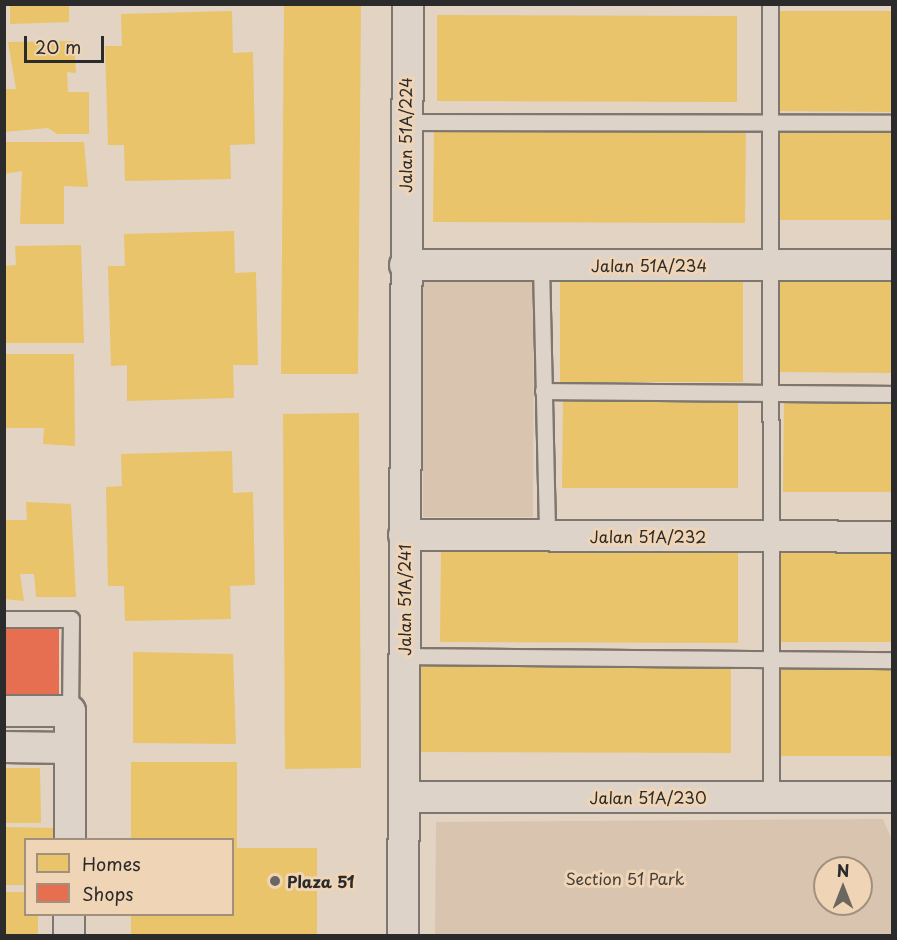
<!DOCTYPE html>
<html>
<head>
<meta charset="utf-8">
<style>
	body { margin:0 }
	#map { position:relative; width:897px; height:940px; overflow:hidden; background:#e3d3c3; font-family:"Playpen Sans",sans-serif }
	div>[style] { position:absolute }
	.green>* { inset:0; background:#d9c4b0 }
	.homes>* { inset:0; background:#e9c46a }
	.shops>* { inset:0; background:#e76f51 }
	.roads { filter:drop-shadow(2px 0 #7e776f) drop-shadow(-2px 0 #7e776f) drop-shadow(0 2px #7e776f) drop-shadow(0 -2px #7e776f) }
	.service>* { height:15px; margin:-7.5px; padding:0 7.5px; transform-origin:7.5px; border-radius:7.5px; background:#ded3c8 }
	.minor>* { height:30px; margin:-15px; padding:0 15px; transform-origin:15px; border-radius:15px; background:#ded3c8 }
	.dots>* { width:16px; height:16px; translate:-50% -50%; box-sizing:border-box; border:3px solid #f0d4b6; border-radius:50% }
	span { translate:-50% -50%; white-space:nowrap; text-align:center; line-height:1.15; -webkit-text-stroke:6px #f0d4b6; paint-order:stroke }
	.street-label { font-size:16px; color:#2b2b2b }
	.park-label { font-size:16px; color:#44403d }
	.poi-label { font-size:16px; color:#2b2b2b; font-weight:700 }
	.left { translate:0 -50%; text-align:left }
	.frame { position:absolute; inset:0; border:6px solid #2b2b2b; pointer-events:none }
	.legend { position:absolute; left:24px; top:838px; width:210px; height:78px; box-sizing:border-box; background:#f0d4b6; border:2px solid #a1907e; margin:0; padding:8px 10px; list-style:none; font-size:18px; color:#2b2b2b }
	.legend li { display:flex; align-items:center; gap:12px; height:30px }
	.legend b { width:30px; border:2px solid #a1907e }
	.north { position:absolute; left:813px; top:856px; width:60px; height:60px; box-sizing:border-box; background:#f0d4b6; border:2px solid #a1907e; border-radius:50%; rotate:0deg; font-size:16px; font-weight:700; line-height:24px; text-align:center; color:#2b2b2b }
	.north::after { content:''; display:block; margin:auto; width:21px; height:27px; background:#6b6660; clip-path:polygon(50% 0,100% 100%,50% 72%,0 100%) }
	.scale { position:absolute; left:24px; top:36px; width:80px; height:27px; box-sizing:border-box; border:3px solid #2b2b2b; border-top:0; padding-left:8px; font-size:18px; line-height:21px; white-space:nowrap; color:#2b2b2b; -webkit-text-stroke:4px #f0d4b6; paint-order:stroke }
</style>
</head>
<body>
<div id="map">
	<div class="green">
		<i style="clip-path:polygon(423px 280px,534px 280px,533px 517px,423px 517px)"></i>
		<i style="clip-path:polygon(evenodd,883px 819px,892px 840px,892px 935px,435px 935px,436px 822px,883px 819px,825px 868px,861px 868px,861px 904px,825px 904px,825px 868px)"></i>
	</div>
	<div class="homes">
		<i style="clip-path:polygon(10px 4px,69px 4px,69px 22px,10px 24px)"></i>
		<i style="clip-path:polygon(284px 4px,361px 4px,358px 374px,281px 374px)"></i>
		<i style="clip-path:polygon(232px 11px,233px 53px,253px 52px,255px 144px,230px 145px,231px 179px,125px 181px,124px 145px,108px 145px,105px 46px,122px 46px,121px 14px)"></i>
		<i style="clip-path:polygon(777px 11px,892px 11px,892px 112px,777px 111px)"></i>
		<i style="clip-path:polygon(437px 15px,737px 16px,737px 102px,437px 101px)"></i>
		<i style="clip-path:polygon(74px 41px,76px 73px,67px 72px,68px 92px,89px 92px,89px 134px,57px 134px,48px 128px,4px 132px,4px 89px,16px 89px,8px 42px)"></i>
		<i style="clip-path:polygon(434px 127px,746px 128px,745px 223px,433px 222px)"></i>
		<i style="clip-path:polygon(779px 130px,892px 131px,892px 220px,778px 220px)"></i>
		<i style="clip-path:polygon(4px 142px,84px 142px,88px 187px,64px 186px,64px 224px,20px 224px,22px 171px,4px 174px)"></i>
		<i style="clip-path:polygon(234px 231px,235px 273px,256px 272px,258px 365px,233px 365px,234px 398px,127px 401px,127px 365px,111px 366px,108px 266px,125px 266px,124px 234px)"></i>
		<i style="clip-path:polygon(81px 245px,84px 343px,4px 343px,4px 266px,16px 265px,15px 246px)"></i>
		<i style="clip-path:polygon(560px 280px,743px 281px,743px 382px,560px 382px)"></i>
		<i style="clip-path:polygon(780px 280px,892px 280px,892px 373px,780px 372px)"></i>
		<i style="clip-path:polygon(4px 354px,74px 354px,75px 446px,43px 444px,44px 428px,4px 428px)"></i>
		<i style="clip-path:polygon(563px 398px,738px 399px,738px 488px,562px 488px)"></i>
		<i style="clip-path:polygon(784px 400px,892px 400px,892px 492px,783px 492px)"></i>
		<i style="clip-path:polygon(359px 413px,361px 768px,285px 769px,283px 414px)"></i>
		<i style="clip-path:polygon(232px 451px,233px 493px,253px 492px,255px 585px,230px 586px,231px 619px,125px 621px,124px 586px,108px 586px,106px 487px,122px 486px,121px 454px)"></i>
		<i style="clip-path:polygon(26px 502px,71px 504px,76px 597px,36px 597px,34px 574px,20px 574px,24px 601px,4px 599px,4px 520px,27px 520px)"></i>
		<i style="clip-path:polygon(441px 548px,738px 549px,738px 643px,440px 642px)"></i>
		<i style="clip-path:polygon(778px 550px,892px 550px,892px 642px,777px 642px)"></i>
		<i style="clip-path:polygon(133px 652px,233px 654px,236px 744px,133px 743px)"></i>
		<i style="clip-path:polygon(416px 661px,731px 662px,731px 753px,416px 752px)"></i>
		<i style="clip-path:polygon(780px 662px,892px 662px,892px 756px,780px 756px)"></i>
		<i style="clip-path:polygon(131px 762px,237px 762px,237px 848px,317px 848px,317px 936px,131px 936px,131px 914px,232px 914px,232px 840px,131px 840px)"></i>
		<i style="clip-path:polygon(4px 768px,40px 768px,41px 823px,4px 823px)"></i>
		<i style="clip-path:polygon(4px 827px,59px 828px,59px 840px,26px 840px,26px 885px,4px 885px)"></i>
		<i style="clip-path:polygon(4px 892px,26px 892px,26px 914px,38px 914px,38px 936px,4px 936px)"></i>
	</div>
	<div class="shops">
		<i style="clip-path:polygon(4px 623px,59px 623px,59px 699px,4px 699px)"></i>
	</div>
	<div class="roads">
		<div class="service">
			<i style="left:770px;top:4px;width:793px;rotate:89.93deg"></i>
			<i style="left:405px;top:122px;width:487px;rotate:0.1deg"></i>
			<i style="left:541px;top:265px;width:271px;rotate:88.7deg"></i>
			<i style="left:543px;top:391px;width:349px;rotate:0.5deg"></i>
			<i style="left:4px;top:619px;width:67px"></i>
			<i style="left:71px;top:619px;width:92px;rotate:90.6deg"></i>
			<i style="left:404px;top:656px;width:488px;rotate:0.5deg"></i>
		</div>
		<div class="minor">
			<i style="left:405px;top:265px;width:487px"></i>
			<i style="left:404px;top:535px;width:488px;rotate:0.2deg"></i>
			<i style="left:4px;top:711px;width:66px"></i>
			<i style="left:70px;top:711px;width:129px;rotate:90deg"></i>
			<i style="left:4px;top:747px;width:66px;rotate:0.9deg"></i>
			<i style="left:404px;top:797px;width:488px"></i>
			<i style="left:69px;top:936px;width:22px;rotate:-90deg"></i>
			<i style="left:403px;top:936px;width:932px;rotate:-89.69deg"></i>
		</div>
	</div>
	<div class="dots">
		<i style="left:275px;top:881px;background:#6b6660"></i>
	</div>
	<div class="street-label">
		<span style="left:405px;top:135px;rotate:-90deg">Jalan 51A/224</span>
		<span style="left:649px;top:265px">Jalan 51A/234</span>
		<span style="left:648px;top:536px">Jalan 51A/232</span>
		<span style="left:404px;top:600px;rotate:-90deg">Jalan 51A/241</span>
		<span style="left:648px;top:797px">Jalan 51A/230</span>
	</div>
	<div class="park-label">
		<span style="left:625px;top:878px">Section 51 Park</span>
	</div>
	<div class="poi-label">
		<span class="left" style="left:287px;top:881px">Plaza 51</span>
	</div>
	<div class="frame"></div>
	<ul class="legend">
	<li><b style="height:16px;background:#e9c46a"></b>Homes</li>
	<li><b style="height:16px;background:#e76f51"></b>Shops</li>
	</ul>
	<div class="north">N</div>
	<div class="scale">20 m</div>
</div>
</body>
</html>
